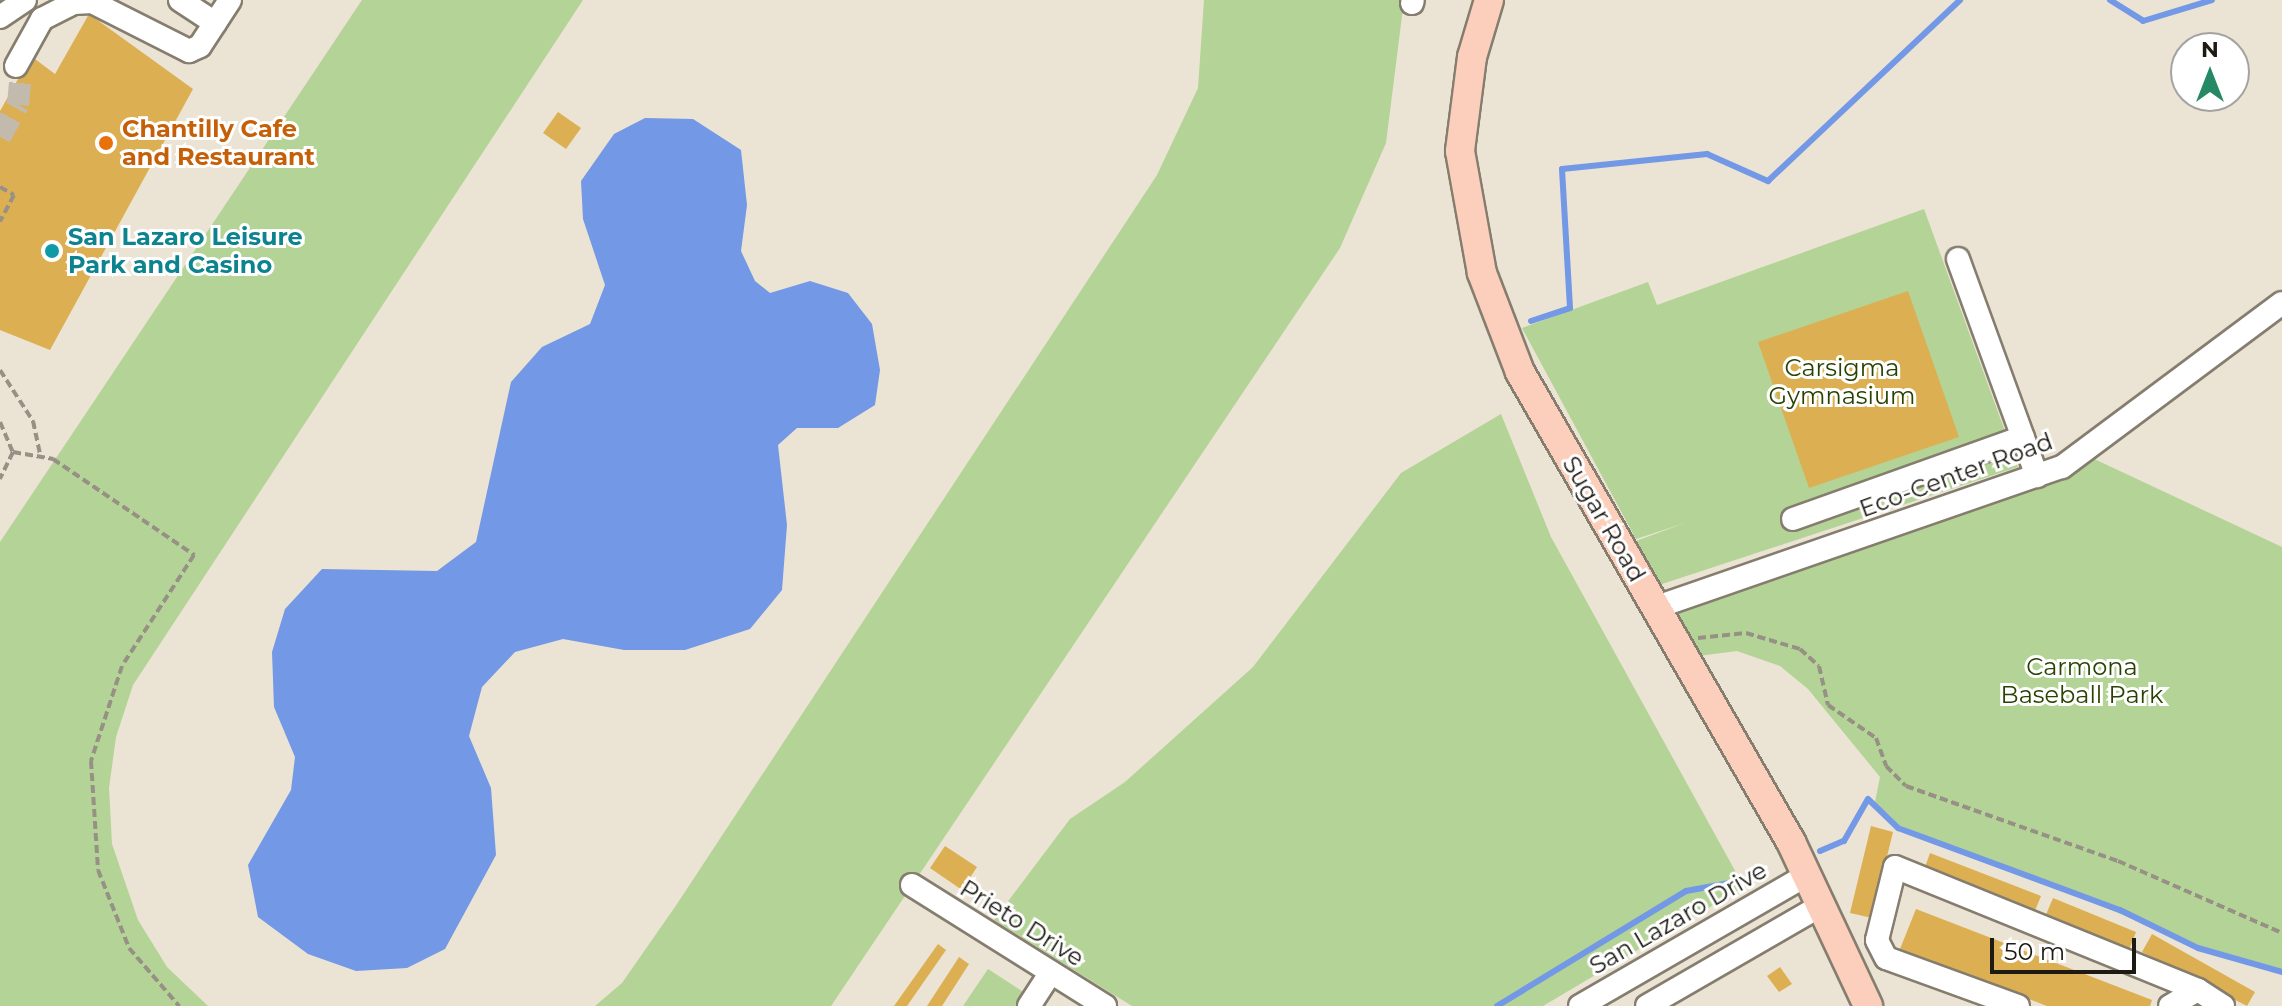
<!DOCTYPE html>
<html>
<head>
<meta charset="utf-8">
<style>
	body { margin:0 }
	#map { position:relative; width:2282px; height:1006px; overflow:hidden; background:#ebe3d3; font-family:Montserrat,sans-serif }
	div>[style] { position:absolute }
	.green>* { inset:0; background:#b4d396 }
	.water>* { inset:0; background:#7298e6 }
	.stream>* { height:6px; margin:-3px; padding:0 3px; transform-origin:3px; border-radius:3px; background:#7298e6 }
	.building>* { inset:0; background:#dcb052 }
	.minor-tunnel>* { height:22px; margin-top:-11px; transform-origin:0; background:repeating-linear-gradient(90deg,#c2bbad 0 22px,transparent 0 33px) }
	.path>* { height:4px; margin-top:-2px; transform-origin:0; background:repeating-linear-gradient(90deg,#979185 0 8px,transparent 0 12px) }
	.roads { filter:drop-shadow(2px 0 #857d6e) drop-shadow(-2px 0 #857d6e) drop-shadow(0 2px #857d6e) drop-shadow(0 -2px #857d6e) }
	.minor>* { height:22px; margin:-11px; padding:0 11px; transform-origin:11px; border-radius:11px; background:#fff }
	.major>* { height:28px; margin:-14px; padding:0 14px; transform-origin:14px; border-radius:14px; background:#fbcfbb }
	.dots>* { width:22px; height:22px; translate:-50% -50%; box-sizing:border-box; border:4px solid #fff; border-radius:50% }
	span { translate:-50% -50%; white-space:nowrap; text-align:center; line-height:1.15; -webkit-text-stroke:6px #fff; paint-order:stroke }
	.food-label { font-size:24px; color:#c56008; font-weight:700 }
	.left { translate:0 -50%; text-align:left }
	.culture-label { font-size:24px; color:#0d838f; font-weight:700 }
	.park-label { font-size:24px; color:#284201 }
	.street-label { font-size:24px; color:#1d1a14 }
	.north { position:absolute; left:2170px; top:32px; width:80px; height:80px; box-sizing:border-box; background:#fff; border:2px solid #a5a3a1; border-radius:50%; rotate:0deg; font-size:22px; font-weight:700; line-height:32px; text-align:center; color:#1d1a14 }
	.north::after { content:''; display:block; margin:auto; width:28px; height:36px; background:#248964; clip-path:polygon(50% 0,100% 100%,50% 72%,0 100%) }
	.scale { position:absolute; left:1990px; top:938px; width:146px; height:36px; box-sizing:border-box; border:4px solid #1d1a14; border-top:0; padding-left:10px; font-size:24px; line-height:28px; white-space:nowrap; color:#1d1a14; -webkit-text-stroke:6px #fff; paint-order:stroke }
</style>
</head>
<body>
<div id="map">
	<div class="green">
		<i style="clip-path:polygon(362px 0,583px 0,133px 685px,116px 737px,109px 788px,112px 844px,138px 920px,167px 967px,208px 1006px,0 1006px,0 542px)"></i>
		<i style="clip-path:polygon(1204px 0,1404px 0,1386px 143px,1340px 248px,831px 1006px,595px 1006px,622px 983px,677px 904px,1157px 175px,1198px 88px)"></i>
		<i style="clip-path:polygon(1924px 209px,2018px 467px,1659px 585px,1636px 541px,1685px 523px,1636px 539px,1522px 328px,1648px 282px,1657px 305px)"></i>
		<i style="clip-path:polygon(1501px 414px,1551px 537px,1744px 887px,1543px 1006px,1132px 1006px,994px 920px,1070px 819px,1125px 782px,1253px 667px,1401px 473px)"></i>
		<i style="clip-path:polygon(2090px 457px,2282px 547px,2282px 969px,2198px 945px,1899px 825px,1875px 802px,1880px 777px,1808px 689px,1780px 666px,1737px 651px,1698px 656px,1675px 615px,2061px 474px)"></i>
		<i style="clip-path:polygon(988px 969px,1028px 995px,1021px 1006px,963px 1006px)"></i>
	</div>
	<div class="water">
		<i style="clip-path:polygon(645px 118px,693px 119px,741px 150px,747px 205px,741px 251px,755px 281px,770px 293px,810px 281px,848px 293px,872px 324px,880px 370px,875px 405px,838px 428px,797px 428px,778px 445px,787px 525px,782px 590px,750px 629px,685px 650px,624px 650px,563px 639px,515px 652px,482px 687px,469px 736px,491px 788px,496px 855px,445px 949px,407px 968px,356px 971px,308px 954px,258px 917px,248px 865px,291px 790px,295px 757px,274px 707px,272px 652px,285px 609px,322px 569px,437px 571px,476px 542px,511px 382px,542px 347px,590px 324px,605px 285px,583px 219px,581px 181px,614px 134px)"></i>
	</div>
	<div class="stream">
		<i style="left:2110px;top:0;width:39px;rotate:32deg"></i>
		<i style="left:2143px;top:21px;width:72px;rotate:-16.9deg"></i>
		<i style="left:1531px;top:321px;width:41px;rotate:-18.4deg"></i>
		<i style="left:1570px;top:308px;width:139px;rotate:-93.3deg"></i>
		<i style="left:1562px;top:169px;width:146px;rotate:-5.9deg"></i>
		<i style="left:1707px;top:154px;width:67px;rotate:23.9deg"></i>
		<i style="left:1768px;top:181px;width:264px;rotate:-43.3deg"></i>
		<i style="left:1820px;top:851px;width:26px;rotate:-23deg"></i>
		<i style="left:1844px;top:841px;width:48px;rotate:-60.3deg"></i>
		<i style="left:1868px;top:799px;width:42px;rotate:44deg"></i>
		<i style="left:1898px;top:828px;width:237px;rotate:20.3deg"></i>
		<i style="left:2120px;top:910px;width:87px;rotate:26deg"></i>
		<i style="left:2198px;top:948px;width:87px;rotate:15.9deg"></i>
		<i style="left:1497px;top:1006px;width:221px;rotate:-31.3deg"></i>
		<i style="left:1686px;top:891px;width:44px;rotate:-10.5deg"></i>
	</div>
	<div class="building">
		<i style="clip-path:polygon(89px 14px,193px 89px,50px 350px,0 330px,0 111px,31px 56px,55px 74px)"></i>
		<i style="clip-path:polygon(558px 112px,581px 128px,566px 149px,543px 133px)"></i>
		<i style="clip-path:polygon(1908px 291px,1959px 437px,1809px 488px,1758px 342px)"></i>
		<i style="clip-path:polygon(1871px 826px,1893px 832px,1872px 918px,1850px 913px)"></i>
		<i style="clip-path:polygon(945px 846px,977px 867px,962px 890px,930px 868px)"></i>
		<i style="clip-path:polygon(1930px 853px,2041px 896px,2034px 913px,1924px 870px)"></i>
		<i style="clip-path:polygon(2053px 898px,2136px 932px,2129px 950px,2045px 917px)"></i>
		<i style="clip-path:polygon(1916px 909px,2152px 1000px,2150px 1006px,2047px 1006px,1900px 949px)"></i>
		<i style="clip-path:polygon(2152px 934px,2255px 992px,2247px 1006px,2142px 952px)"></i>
		<i style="clip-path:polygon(938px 944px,946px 950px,907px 1006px,894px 1006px)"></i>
		<i style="clip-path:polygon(959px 957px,969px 964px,942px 1006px,927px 1006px)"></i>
		<i style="clip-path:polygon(1780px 967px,1792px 984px,1779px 992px,1767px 976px)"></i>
	</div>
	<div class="minor-tunnel">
		<i style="left:0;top:137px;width:37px;rotate:-61deg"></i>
		<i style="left:18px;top:105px;width:32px;rotate:-85deg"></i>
	</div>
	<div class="path">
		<i style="left:0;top:187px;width:16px;rotate:30deg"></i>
		<i style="left:14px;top:195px;width:30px;rotate:118deg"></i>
		<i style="left:0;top:370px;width:61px;rotate:57.1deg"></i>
		<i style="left:33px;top:421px;width:33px;rotate:78deg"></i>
		<i style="left:0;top:422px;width:33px;rotate:67deg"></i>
		<i style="left:13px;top:452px;width:30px;rotate:116deg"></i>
		<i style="left:13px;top:452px;width:41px;rotate:9.9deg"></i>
		<i style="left:53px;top:459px;width:171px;rotate:34.2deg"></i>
		<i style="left:194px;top:555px;width:132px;rotate:123deg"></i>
		<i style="left:122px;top:666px;width:100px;rotate:108.1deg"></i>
		<i style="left:91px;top:761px;width:109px;rotate:86.3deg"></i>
		<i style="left:98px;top:870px;width:84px;rotate:68.3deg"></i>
		<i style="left:129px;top:948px;width:77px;rotate:49.2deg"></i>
		<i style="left:1698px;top:638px;width:48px;rotate:-5.9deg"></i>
		<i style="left:1746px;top:633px;width:56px;rotate:16.5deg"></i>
		<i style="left:1800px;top:649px;width:25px;rotate:42deg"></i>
		<i style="left:1819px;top:666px;width:40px;rotate:77deg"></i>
		<i style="left:1828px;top:705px;width:58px;rotate:34.5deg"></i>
		<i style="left:1876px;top:738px;width:30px;rotate:70deg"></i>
		<i style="left:1886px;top:766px;width:28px;rotate:45deg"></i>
		<i style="left:1906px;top:786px;width:225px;rotate:19.5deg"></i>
		<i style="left:2118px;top:861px;width:179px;rotate:23.7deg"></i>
	</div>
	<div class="roads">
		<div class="minor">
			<i style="left:180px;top:0;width:42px;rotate:33.3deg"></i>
			<i style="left:1412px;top:3px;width:3px;rotate:-72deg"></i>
			<i style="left:0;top:17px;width:30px;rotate:-34deg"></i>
			<i style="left:16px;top:66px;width:54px;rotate:-61deg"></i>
			<i style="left:42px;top:19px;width:36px;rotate:-27deg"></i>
			<i style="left:74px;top:3px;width:18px;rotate:-3deg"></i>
			<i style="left:92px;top:2px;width:109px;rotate:26.8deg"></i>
			<i style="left:189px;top:51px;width:12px;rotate:-24deg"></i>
			<i style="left:200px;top:46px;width:55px;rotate:-56.9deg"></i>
			<i style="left:1958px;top:259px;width:231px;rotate:70deg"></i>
			<i style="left:1793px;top:519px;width:244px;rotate:-19.6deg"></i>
			<i style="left:1654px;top:608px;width:432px;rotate:-19.1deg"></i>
			<i style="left:2062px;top:467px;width:274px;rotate:-36.7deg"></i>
			<i style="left:912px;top:885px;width:228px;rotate:32.1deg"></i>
			<i style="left:1029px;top:1006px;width:40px;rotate:-57.1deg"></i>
			<i style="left:1580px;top:1006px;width:258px;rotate:-30deg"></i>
			<i style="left:1647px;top:1006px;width:196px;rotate:-30deg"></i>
			<i style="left:2018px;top:1006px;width:140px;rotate:-160deg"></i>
			<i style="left:1886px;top:958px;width:20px;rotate:-117deg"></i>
			<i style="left:1877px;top:940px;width:75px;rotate:-76.1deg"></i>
			<i style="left:1895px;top:867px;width:327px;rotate:22.1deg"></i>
			<i style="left:2198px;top:990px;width:30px;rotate:33deg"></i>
			<i style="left:2170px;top:1006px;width:32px;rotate:-30deg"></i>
		</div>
		<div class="major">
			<i style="left:1489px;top:0;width:59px;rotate:106.6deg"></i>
			<i style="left:1472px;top:57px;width:95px;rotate:97.3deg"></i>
			<i style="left:1460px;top:151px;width:124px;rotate:79.8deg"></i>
			<i style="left:1482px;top:273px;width:106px;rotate:69deg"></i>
			<i style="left:1520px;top:372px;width:543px;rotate:60.03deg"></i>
			<i style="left:1791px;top:842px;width:181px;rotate:64.8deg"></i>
		</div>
	</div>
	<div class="dots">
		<i style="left:106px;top:143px;background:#e8710a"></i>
		<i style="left:52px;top:251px;background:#0f9aa8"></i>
	</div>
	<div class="food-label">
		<span class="left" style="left:122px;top:143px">Chantilly Cafe<br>and Restaurant</span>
	</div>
	<div class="culture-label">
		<span class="left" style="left:68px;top:251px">San Lazaro Leisure<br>Park and Casino</span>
	</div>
	<div class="park-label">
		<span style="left:1842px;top:382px">Carsigma<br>Gymnasium</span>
		<span style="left:2082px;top:681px">Carmona<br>Baseball Park</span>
	</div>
	<div class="street-label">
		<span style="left:1956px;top:475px;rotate:-20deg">Eco-Center Road</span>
		<span style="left:1604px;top:519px;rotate:60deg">Sugar Road</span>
		<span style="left:1678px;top:918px;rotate:-30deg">San Lazaro Drive</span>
		<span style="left:1022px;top:923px;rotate:32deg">Prieto Drive</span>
	</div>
	<div class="north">N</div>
	<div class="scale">50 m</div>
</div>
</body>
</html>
